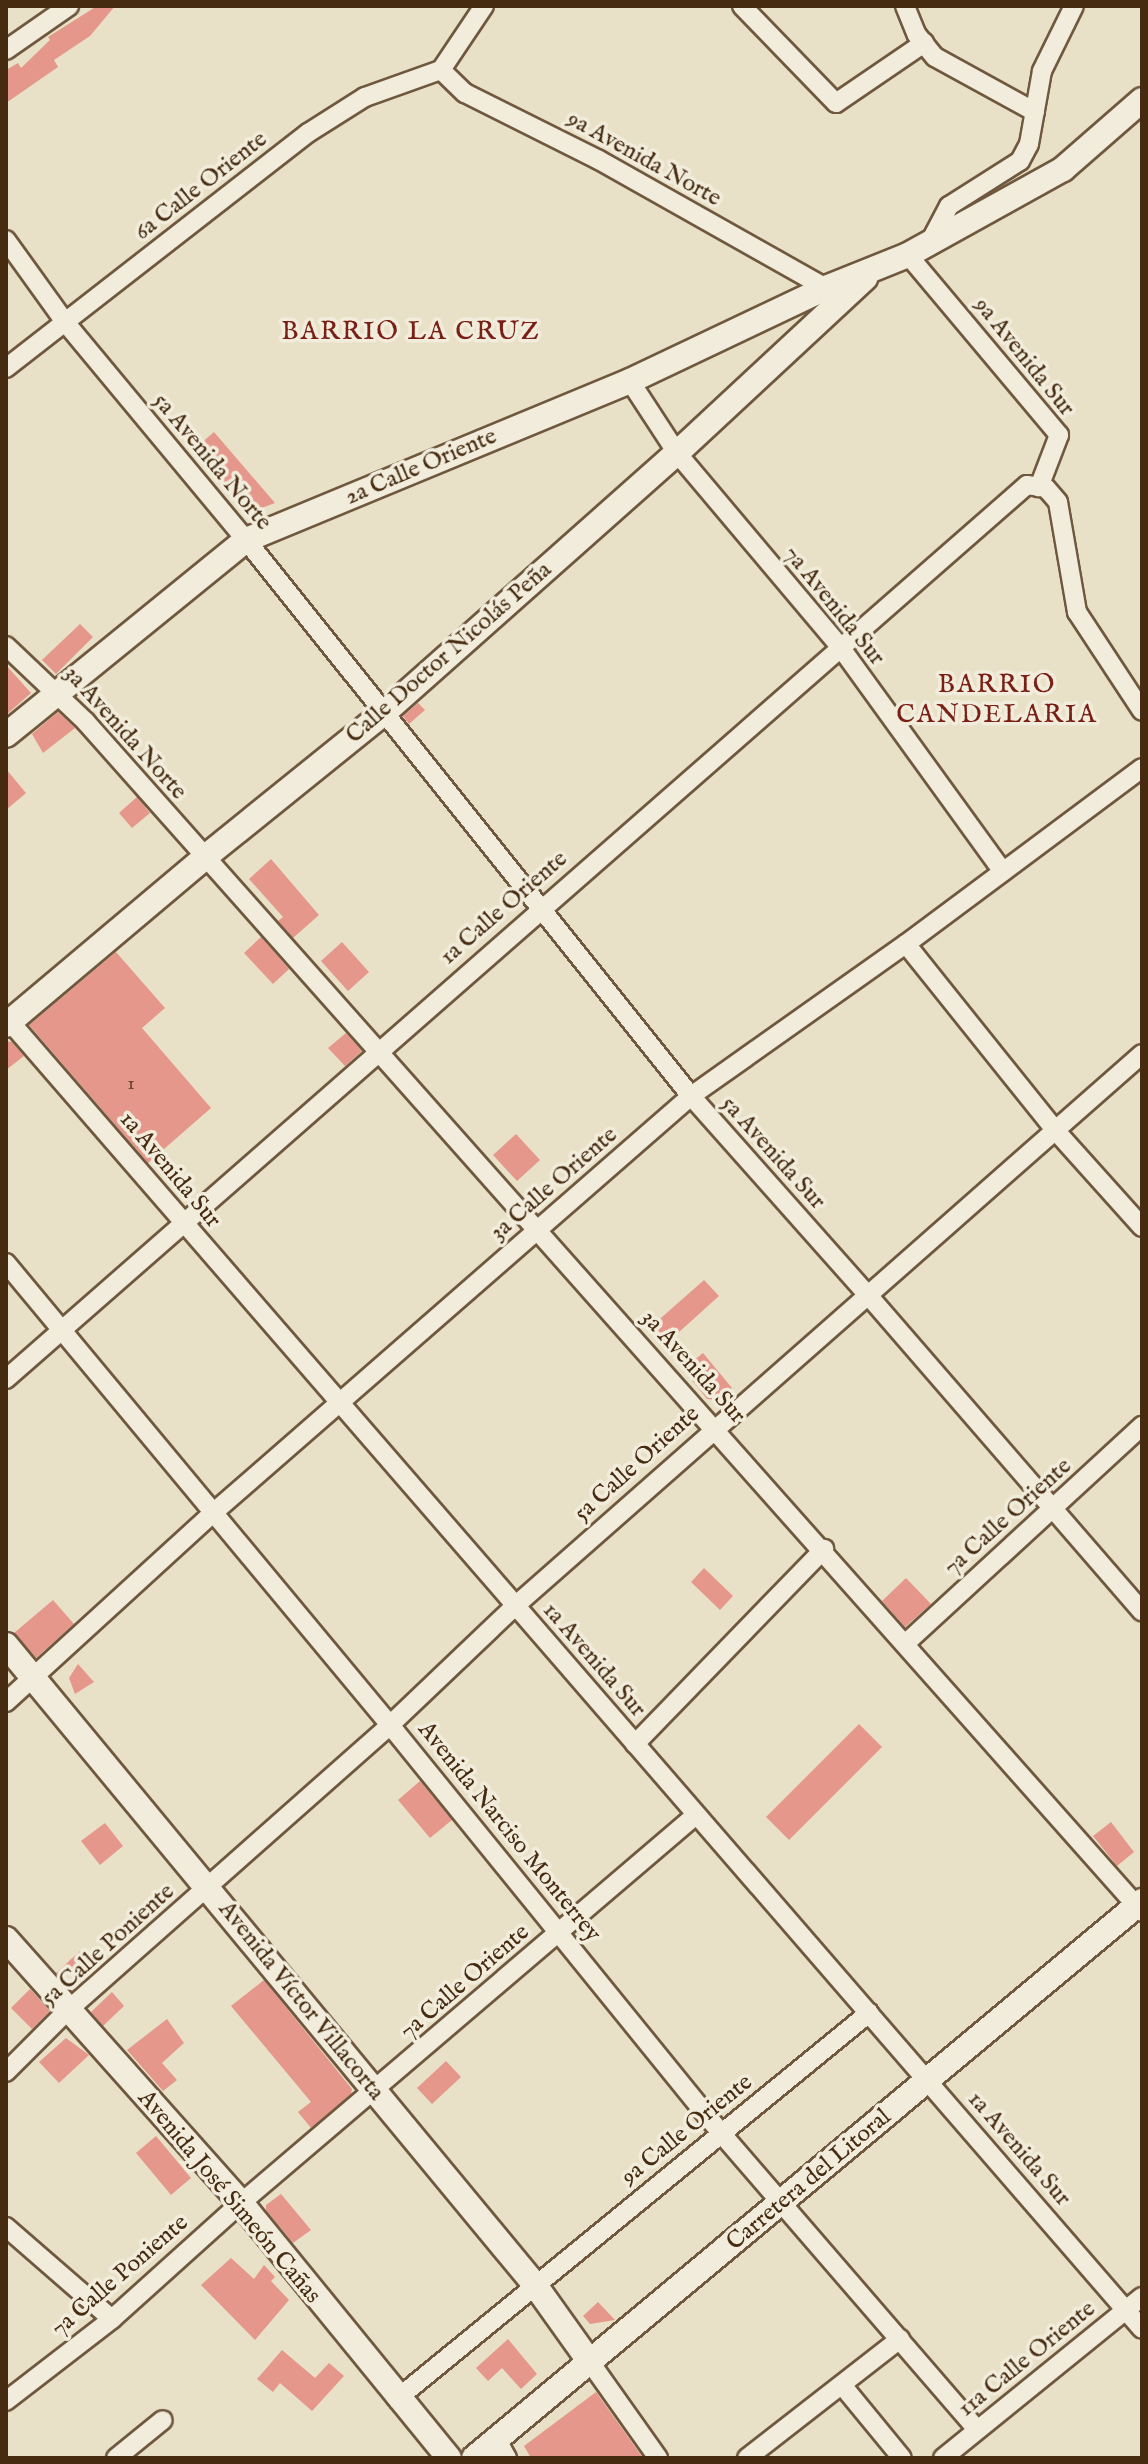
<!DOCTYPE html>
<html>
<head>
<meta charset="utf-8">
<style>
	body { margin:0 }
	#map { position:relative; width:1148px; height:2464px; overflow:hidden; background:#e9e1c7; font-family:"IM FELL English",serif }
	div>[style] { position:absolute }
	.building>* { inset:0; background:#e4978a }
	.roads { filter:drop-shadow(2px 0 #6f583e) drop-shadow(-2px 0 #6f583e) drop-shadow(0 2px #6f583e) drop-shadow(0 -2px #6f583e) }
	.minor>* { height:18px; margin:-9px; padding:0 9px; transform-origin:9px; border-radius:9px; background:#f1ecdb }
	.secondary>* { height:24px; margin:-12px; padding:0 12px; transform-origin:12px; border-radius:12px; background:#f1ecdb }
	span { translate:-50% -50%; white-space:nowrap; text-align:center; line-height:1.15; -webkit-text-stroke:7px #f1ecdb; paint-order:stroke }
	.number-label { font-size:20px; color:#6e462f }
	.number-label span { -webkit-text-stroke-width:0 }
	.street-label { font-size:24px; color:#462b11 }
	.neighbourhood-label { font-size:26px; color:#7a1f14; letter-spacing:2px }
	.frame { position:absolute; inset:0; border:8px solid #462b11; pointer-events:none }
</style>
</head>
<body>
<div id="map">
	<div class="building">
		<i style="clip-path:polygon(97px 6px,115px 6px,90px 36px,54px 60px,58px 67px,6px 103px,6px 70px,18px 63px,21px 68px,50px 40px,48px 37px)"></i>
		<i style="clip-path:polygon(214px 432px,275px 503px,248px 513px,192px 451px)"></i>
		<i style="clip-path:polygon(80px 624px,93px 637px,56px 674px,42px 660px)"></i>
		<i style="clip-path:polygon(6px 665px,31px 693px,6px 715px)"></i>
		<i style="clip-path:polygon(418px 703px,425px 710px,409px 724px,403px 716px)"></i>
		<i style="clip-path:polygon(58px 712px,75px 728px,43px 753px,32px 734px)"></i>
		<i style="clip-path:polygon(6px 769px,26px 793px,6px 810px)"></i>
		<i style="clip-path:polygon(137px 797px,150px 813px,132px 828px,119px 813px)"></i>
		<i style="clip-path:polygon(271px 859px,319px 915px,293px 938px,278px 921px,283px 917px,249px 879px)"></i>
		<i style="clip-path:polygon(261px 937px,289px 969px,273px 984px,244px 953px)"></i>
		<i style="clip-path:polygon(342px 942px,369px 972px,348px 991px,321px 961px)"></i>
		<i style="clip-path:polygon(116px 952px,165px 1008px,142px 1028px,211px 1108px,148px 1163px,29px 1025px)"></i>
		<i style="clip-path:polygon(346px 1033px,362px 1051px,345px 1066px,328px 1048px)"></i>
		<i style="clip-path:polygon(6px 1041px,12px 1042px,24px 1056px,6px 1070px)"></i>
		<i style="clip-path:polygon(516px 1134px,540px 1160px,517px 1181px,493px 1155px)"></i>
		<i style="clip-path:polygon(704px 1280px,719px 1296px,668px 1342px,653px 1325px)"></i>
		<i style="clip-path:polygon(703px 1353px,732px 1388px,717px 1400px,707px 1399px,683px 1369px)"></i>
		<i style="clip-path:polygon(704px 1568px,733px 1596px,720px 1610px,691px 1582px)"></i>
		<i style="clip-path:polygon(906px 1578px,931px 1604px,905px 1627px,882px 1601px)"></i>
		<i style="clip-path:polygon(53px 1600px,74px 1624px,36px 1658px,14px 1633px)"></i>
		<i style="clip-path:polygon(78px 1664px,94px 1682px,75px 1694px,69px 1678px)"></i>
		<i style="clip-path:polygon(859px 1724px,882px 1747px,789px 1840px,766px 1817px)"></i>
		<i style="clip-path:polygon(420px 1781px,452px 1820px,430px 1838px,398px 1800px)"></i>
		<i style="clip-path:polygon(1111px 1822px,1134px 1852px,1117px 1866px,1093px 1836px)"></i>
		<i style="clip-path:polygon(105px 1823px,123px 1846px,100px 1865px,81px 1841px)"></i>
		<i style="clip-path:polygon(80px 1951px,95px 1966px,59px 1976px,56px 1973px)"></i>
		<i style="clip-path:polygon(264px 1980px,352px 2089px,351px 2094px,311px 2128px,298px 2112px,311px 2102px,231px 2006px)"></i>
		<i style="clip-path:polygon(30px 1989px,50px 2011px,32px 2029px,11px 2008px)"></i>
		<i style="clip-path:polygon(112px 1992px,124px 2006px,103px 2026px,91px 2012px)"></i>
		<i style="clip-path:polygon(167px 2019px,184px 2043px,162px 2063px,177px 2080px,163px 2091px,127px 2050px)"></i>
		<i style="clip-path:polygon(66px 2038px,89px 2055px,59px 2083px,39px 2062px)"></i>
		<i style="clip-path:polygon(446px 2061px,461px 2077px,432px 2104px,417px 2088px)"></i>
		<i style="clip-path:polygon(156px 2136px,191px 2178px,171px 2195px,136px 2153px)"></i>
		<i style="clip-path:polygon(281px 2194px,311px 2230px,293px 2243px,266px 2210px,266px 2205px)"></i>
		<i style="clip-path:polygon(231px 2258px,254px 2279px,264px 2265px,275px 2277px,271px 2281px,289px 2300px,255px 2340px,201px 2285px)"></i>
		<i style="clip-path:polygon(598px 2302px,615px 2320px,590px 2324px,583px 2316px)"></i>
		<i style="clip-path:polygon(508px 2339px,537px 2374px,521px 2389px,502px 2368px,488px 2381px,476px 2368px)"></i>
		<i style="clip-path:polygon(282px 2350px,315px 2378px,329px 2363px,344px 2376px,312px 2411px,280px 2383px,273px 2392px,257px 2379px)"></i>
		<i style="clip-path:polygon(596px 2392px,643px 2458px,531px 2458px,524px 2446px)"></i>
	</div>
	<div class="roads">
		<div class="minor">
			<i style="left:742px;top:6px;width:135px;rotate:45.9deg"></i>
			<i style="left:836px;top:103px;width:107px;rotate:-34.3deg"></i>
			<i style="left:905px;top:6px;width:31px;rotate:68deg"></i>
			<i style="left:917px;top:35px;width:28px;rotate:51deg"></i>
			<i style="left:935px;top:57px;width:114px;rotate:28.8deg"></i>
			<i style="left:6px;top:50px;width:77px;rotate:-34.9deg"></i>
			<i style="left:441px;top:70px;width:33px;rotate:44deg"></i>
			<i style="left:465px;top:93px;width:150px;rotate:26.6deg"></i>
			<i style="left:599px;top:160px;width:261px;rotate:29.4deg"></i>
			<i style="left:441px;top:70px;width:77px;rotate:-56.1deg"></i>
			<i style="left:6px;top:240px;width:101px;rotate:54.3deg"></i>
			<i style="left:65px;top:322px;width:283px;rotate:50.3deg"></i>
			<i style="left:246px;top:540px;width:712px;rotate:51.33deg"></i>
			<i style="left:691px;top:1096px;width:265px;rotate:48.4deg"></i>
			<i style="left:867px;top:1294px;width:420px;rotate:49.1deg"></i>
			<i style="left:930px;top:242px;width:41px;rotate:-62.2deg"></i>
			<i style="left:949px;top:206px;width:84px;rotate:-32.4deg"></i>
			<i style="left:1020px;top:161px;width:19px;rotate:-62deg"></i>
			<i style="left:1029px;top:144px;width:74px;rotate:-79.9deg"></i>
			<i style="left:1042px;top:71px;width:72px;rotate:-63.8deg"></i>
			<i style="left:908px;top:255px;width:235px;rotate:50deg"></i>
			<i style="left:1059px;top:435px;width:56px;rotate:111deg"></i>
			<i style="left:6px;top:368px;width:383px;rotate:-37.9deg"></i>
			<i style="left:308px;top:133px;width:67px;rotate:-32.3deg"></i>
			<i style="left:365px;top:97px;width:81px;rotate:-19.6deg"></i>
			<i style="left:630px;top:381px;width:86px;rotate:56.9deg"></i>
			<i style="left:677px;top:453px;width:255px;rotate:49.9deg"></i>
			<i style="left:841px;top:648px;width:276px;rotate:54.1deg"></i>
			<i style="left:6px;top:646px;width:109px;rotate:43.5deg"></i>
			<i style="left:85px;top:721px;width:1592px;rotate:48.41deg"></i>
			<i style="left:906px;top:944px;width:238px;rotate:51.3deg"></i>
			<i style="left:1055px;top:1130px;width:130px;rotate:48.1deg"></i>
			<i style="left:6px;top:1017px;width:1735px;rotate:49.11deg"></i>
			<i style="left:6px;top:1263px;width:601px;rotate:50.27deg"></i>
			<i style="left:390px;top:1725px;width:525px;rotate:50.95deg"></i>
			<i style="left:721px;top:2133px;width:392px;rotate:49.2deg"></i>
			<i style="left:6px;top:1379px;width:1357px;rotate:-41.21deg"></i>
			<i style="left:1027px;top:485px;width:19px;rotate:9deg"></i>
			<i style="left:1046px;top:488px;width:18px;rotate:49deg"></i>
			<i style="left:1058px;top:502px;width:112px;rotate:80.2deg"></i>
			<i style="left:1077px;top:612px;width:118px;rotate:56.7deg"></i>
			<i style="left:906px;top:1643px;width:321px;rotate:-42.6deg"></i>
			<i style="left:6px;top:1702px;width:280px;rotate:-42.4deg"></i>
			<i style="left:213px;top:1513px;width:634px;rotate:-41.1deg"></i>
			<i style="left:691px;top:1096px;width:263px;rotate:-35.3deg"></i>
			<i style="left:906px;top:944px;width:294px;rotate:-36.7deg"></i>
			<i style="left:635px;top:1744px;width:272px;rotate:-45.9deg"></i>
			<i style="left:6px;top:2072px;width:86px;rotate:-45deg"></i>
			<i style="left:67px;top:2011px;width:431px;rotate:-41.5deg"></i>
			<i style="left:390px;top:1725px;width:173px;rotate:-43.6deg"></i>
			<i style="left:515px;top:1606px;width:835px;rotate:-41.36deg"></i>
			<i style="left:6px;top:2227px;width:140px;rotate:41deg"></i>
			<i style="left:590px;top:2362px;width:118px;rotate:54.7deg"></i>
			<i style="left:842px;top:2385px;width:94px;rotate:50.6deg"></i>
			<i style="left:397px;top:2399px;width:610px;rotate:-39.28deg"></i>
			<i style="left:6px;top:2401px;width:134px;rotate:-37.7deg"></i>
			<i style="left:112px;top:2319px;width:173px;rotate:-42deg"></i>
			<i style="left:241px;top:2203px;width:598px;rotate:-40.46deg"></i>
			<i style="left:497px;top:2440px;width:21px;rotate:61deg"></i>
			<i style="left:116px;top:2458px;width:60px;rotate:-39deg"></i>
			<i style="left:747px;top:2458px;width:194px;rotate:-37.9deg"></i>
			<i style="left:943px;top:2458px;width:256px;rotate:-39deg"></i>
		</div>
		<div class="secondary">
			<i style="left:6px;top:735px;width:309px;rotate:-39.1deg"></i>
			<i style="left:246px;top:540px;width:416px;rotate:-22.5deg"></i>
			<i style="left:630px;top:381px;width:217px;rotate:-25.4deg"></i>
			<i style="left:826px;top:288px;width:88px;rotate:-21.9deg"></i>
			<i style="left:908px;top:255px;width:177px;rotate:-29deg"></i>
			<i style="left:1063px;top:169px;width:105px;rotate:-41.1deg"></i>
			<i style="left:6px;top:1025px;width:259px;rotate:-40.1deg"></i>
			<i style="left:204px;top:858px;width:233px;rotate:-38.9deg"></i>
			<i style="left:385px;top:712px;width:390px;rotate:-41.6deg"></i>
			<i style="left:677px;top:453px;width:257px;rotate:-42.9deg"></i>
			<i style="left:6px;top:1645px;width:830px;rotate:50.42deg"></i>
			<i style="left:535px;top:2285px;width:95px;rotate:54.5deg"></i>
			<i style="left:6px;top:1939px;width:353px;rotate:48.3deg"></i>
			<i style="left:241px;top:2203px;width:329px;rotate:50.8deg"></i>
			<i style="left:474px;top:2458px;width:870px;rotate:-39.82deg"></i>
		</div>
	</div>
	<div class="number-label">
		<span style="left:131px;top:1083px">1</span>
	</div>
	<div class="street-label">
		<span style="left:644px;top:159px;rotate:29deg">9a Avenida Norte</span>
		<span style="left:201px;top:186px;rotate:-38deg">6a Calle Oriente</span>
		<span style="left:1024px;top:357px;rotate:51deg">9a Avenida Sur</span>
		<span style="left:212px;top:462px;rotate:50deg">5a Avenida Norte</span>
		<span style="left:421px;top:467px;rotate:-23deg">2a Calle Oriente</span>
		<span style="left:834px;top:606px;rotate:51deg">7a Avenida Sur</span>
		<span style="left:449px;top:653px;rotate:-41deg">Calle Doctor Nicolás Peña</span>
		<span style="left:125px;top:733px;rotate:48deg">3a Avenida Norte</span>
		<span style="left:504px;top:908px;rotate:-41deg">1a Calle Oriente</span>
		<span style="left:773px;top:1153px;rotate:48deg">5a Avenida Sur</span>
		<span style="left:170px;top:1170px;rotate:50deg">1a Avenida Sur</span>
		<span style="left:554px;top:1184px;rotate:-41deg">3a Calle Oriente</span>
		<span style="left:693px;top:1367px;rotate:48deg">3a Avenida Sur</span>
		<span style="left:637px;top:1464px;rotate:-42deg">5a Calle Oriente</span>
		<span style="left:1008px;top:1517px;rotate:-42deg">7a Calle Oriente</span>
		<span style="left:594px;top:1660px;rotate:49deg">1a Avenida Sur</span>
		<span style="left:509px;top:1832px;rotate:51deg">Avenida Narciso Monterrey</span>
		<span style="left:108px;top:1945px;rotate:-42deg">5a Calle Poniente</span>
		<span style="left:465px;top:1982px;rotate:-41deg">7a Calle Oriente</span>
		<span style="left:301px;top:2001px;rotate:51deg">Avenida Víctor Villacorta</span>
		<span style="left:687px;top:2130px;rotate:-39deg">9a Calle Oriente</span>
		<span style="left:1019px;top:2149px;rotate:49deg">1a Avenida Sur</span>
		<span style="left:809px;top:2180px;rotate:-40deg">Carretera del Litoral</span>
		<span style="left:229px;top:2197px;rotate:50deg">Avenida José Simeón Cañas</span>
		<span style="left:120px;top:2276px;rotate:-41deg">7a Calle Poniente</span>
		<span style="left:1027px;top:2359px;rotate:-39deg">11a Calle Oriente</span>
	</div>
	<div class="neighbourhood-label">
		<span style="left:411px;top:332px">BARRIO LA CRUZ</span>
		<span style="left:997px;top:700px">BARRIO<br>CANDELARIA</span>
	</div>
	<div class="frame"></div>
</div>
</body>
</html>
